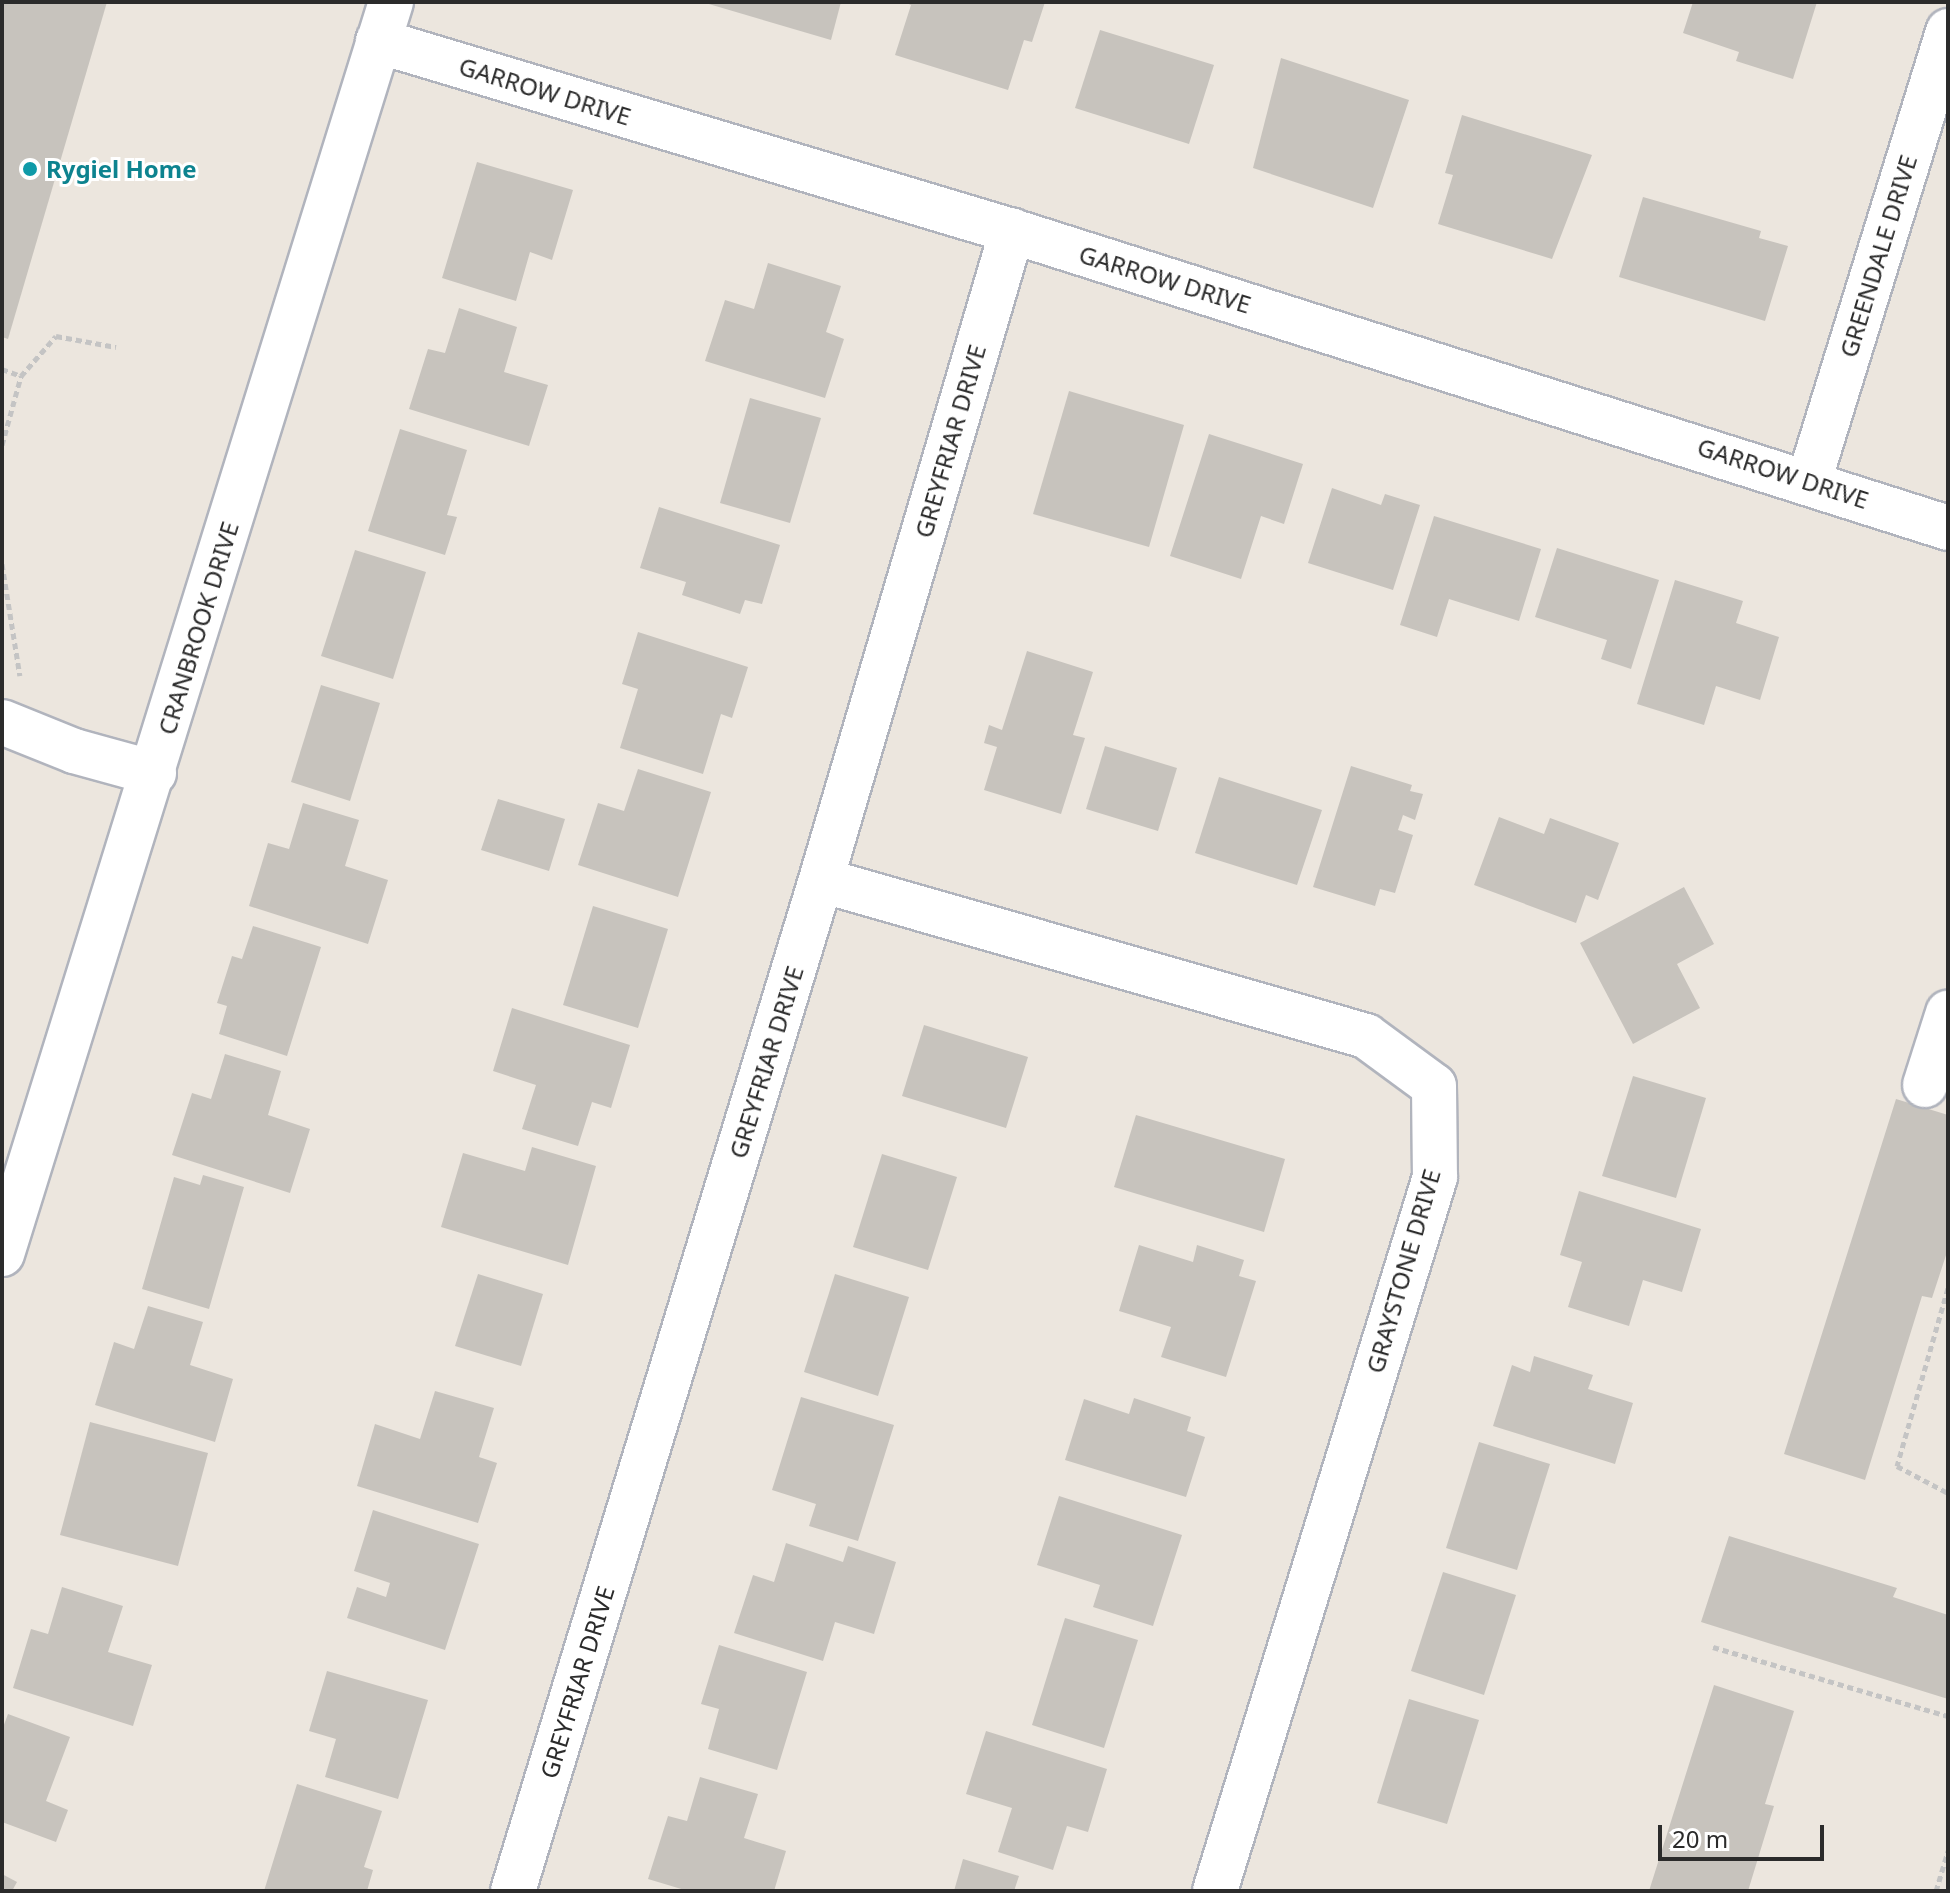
<!DOCTYPE html>
<html>
<head>
<meta charset="utf-8">
<style>
	body { margin:0 }
	#map { position:relative; width:1950px; height:1893px; overflow:hidden; background:#ece6de; font-family:"Noto Sans",sans-serif }
	div>[style] { position:absolute }
	.building>* { inset:0; background:#c7c3bd }
	.path>* { height:5px; margin-top:-2.5px; transform-origin:0; background:repeating-linear-gradient(90deg,#c4c4c4 0 6px,transparent 0 10px) }
	.roads { filter:drop-shadow(2px 0 #b1b4bd) drop-shadow(-2px 0 #b1b4bd) drop-shadow(0 2px #b1b4bd) drop-shadow(0 -2px #b1b4bd) }
	.minor>* { height:44px; margin:-22px; padding:0 22px; transform-origin:22px; border-radius:22px; background:#fff }
	.dots>* { width:22px; height:22px; translate:-50% -50%; box-sizing:border-box; border:4px solid #fff; border-radius:50% }
	span { translate:-50% -50%; white-space:nowrap; text-align:center; line-height:1.15; -webkit-text-stroke:6px #fff; paint-order:stroke }
	.street-label { font-size:24px; color:#2b2b2b }
	.culture-label { font-size:24px; color:#0d838f; font-weight:700 }
	.left { translate:0 -50%; text-align:left }
	.frame { position:absolute; inset:0; border:4px solid #2b2b2b; pointer-events:none }
	.scale { position:absolute; left:1658px; top:1825px; width:166px; height:36px; box-sizing:border-box; border:4px solid #2b2b2b; border-top:0; padding-left:10px; font-size:24px; line-height:28px; white-space:nowrap; color:#2b2b2b; -webkit-text-stroke:6px #fff; paint-order:stroke }
</style>
</head>
<body>
<div id="map">
	<div class="building">
		<i style="clip-path:polygon(2px 2px,107px 2px,8px 339px,2px 337px)"></i>
		<i style="clip-path:polygon(702px 2px,841px 2px,831px 40px)"></i>
		<i style="clip-path:polygon(904px 2px,1045px 2px,1032px 42px,1024px 40px,1008px 90px,895px 55px,911px 5px)"></i>
		<i style="clip-path:polygon(1693px 2px,1817px 2px,1793px 79px,1736px 61px,1739px 52px,1683px 33px)"></i>
		<i style="clip-path:polygon(1100px 30px,1214px 65px,1189px 144px,1075px 108px)"></i>
		<i style="clip-path:polygon(1281px 58px,1409px 100px,1373px 208px,1253px 168px)"></i>
		<i style="clip-path:polygon(1462px 115px,1592px 155px,1552px 259px,1438px 224px,1453px 175px,1445px 173px)"></i>
		<i style="clip-path:polygon(477px 162px,573px 190px,552px 260px,530px 252px,516px 301px,442px 278px)"></i>
		<i style="clip-path:polygon(1643px 197px,1761px 231px,1759px 238px,1788px 246px,1765px 321px,1619px 277px)"></i>
		<i style="clip-path:polygon(768px 263px,841px 286px,826px 332px,844px 339px,825px 398px,705px 361px,725px 300px,754px 309px)"></i>
		<i style="clip-path:polygon(459px 308px,517px 327px,504px 372px,548px 385px,529px 446px,409px 409px,428px 349px,445px 353px)"></i>
		<i style="clip-path:polygon(1069px 391px,1184px 425px,1149px 547px,1033px 514px)"></i>
		<i style="clip-path:polygon(750px 398px,821px 418px,790px 523px,720px 503px)"></i>
		<i style="clip-path:polygon(400px 429px,467px 450px,447px 515px,457px 517px,445px 555px,368px 531px)"></i>
		<i style="clip-path:polygon(1209px 434px,1303px 464px,1284px 524px,1261px 516px,1241px 579px,1170px 556px)"></i>
		<i style="clip-path:polygon(1332px 488px,1381px 505px,1385px 494px,1420px 505px,1393px 590px,1308px 563px)"></i>
		<i style="clip-path:polygon(659px 507px,780px 545px,762px 604px,745px 600px,740px 614px,682px 595px,686px 582px,640px 568px)"></i>
		<i style="clip-path:polygon(1434px 516px,1541px 549px,1519px 621px,1449px 599px,1437px 637px,1400px 625px)"></i>
		<i style="clip-path:polygon(1557px 548px,1659px 580px,1631px 669px,1601px 659px,1607px 640px,1535px 617px)"></i>
		<i style="clip-path:polygon(355px 550px,426px 572px,393px 679px,321px 656px)"></i>
		<i style="clip-path:polygon(1675px 580px,1743px 601px,1736px 623px,1779px 637px,1760px 700px,1716px 686px,1704px 725px,1637px 704px)"></i>
		<i style="clip-path:polygon(638px 632px,748px 667px,732px 718px,721px 714px,703px 774px,620px 748px,638px 689px,622px 684px)"></i>
		<i style="clip-path:polygon(1027px 651px,1093px 672px,1073px 735px,1085px 738px,1061px 814px,984px 790px,997px 747px,984px 743px,989px 725px,1002px 730px)"></i>
		<i style="clip-path:polygon(321px 685px,380px 703px,350px 801px,291px 782px)"></i>
		<i style="clip-path:polygon(1105px 746px,1177px 768px,1158px 831px,1086px 809px)"></i>
		<i style="clip-path:polygon(1351px 766px,1412px 785px,1410px 791px,1423px 794px,1415px 820px,1403px 815px,1398px 830px,1413px 835px,1395px 893px,1380px 889px,1375px 906px,1313px 887px)"></i>
		<i style="clip-path:polygon(638px 769px,711px 792px,678px 897px,578px 865px,598px 803px,624px 811px)"></i>
		<i style="clip-path:polygon(1219px 777px,1322px 810px,1297px 885px,1195px 853px)"></i>
		<i style="clip-path:polygon(498px 799px,565px 819px,549px 871px,481px 850px)"></i>
		<i style="clip-path:polygon(303px 803px,359px 820px,345px 866px,388px 880px,368px 944px,249px 906px,268px 843px,289px 849px)"></i>
		<i style="clip-path:polygon(1499px 817px,1544px 834px,1550px 818px,1619px 843px,1598px 900px,1586px 895px,1576px 923px,1474px 885px)"></i>
		<i style="clip-path:polygon(1684px 887px,1714px 944px,1677px 964px,1700px 1008px,1633px 1044px,1580px 943px)"></i>
		<i style="clip-path:polygon(593px 906px,668px 929px,638px 1028px,563px 1005px)"></i>
		<i style="clip-path:polygon(253px 926px,321px 947px,287px 1056px,219px 1034px,227px 1006px,217px 1003px,232px 956px,242px 959px)"></i>
		<i style="clip-path:polygon(512px 1008px,630px 1045px,611px 1108px,592px 1102px,578px 1146px,522px 1129px,536px 1085px,493px 1071px)"></i>
		<i style="clip-path:polygon(924px 1025px,1028px 1057px,1006px 1128px,902px 1096px)"></i>
		<i style="clip-path:polygon(225px 1054px,281px 1071px,268px 1115px,310px 1129px,290px 1193px,172px 1155px,192px 1093px,211px 1099px)"></i>
		<i style="clip-path:polygon(1633px 1076px,1706px 1098px,1676px 1198px,1602px 1176px)"></i>
		<i style="clip-path:polygon(1896px 1099px,1948px 1115px,1948px 1249px,1932px 1298px,1922px 1296px,1865px 1480px,1784px 1454px)"></i>
		<i style="clip-path:polygon(1136px 1115px,1285px 1159px,1264px 1232px,1114px 1187px)"></i>
		<i style="clip-path:polygon(532px 1147px,596px 1166px,568px 1265px,441px 1227px,463px 1153px,525px 1171px)"></i>
		<i style="clip-path:polygon(882px 1154px,957px 1177px,928px 1270px,853px 1247px)"></i>
		<i style="clip-path:polygon(203px 1175px,244px 1187px,209px 1309px,142px 1289px,174px 1177px,200px 1185px)"></i>
		<i style="clip-path:polygon(1579px 1191px,1701px 1229px,1682px 1292px,1643px 1280px,1629px 1326px,1568px 1307px,1582px 1262px,1560px 1255px)"></i>
		<i style="clip-path:polygon(1139px 1245px,1193px 1262px,1197px 1245px,1244px 1260px,1239px 1276px,1256px 1281px,1226px 1377px,1161px 1357px,1171px 1327px,1119px 1311px)"></i>
		<i style="clip-path:polygon(478px 1274px,543px 1294px,521px 1366px,455px 1346px)"></i>
		<i style="clip-path:polygon(835px 1274px,909px 1297px,878px 1396px,804px 1372px)"></i>
		<i style="clip-path:polygon(148px 1306px,203px 1322px,190px 1365px,233px 1379px,215px 1442px,95px 1405px,114px 1342px,134px 1349px)"></i>
		<i style="clip-path:polygon(1534px 1356px,1593px 1375px,1588px 1389px,1633px 1403px,1615px 1464px,1493px 1426px,1512px 1365px,1530px 1372px)"></i>
		<i style="clip-path:polygon(435px 1391px,494px 1408px,479px 1457px,497px 1463px,478px 1523px,357px 1486px,375px 1424px,420px 1439px)"></i>
		<i style="clip-path:polygon(801px 1397px,894px 1425px,858px 1541px,809px 1526px,816px 1504px,772px 1490px)"></i>
		<i style="clip-path:polygon(1134px 1398px,1191px 1417px,1187px 1431px,1205px 1437px,1186px 1497px,1065px 1460px,1084px 1399px,1129px 1414px)"></i>
		<i style="clip-path:polygon(90px 1422px,208px 1453px,178px 1566px,60px 1535px)"></i>
		<i style="clip-path:polygon(1479px 1442px,1550px 1464px,1517px 1570px,1446px 1548px)"></i>
		<i style="clip-path:polygon(1059px 1496px,1182px 1535px,1153px 1626px,1093px 1607px,1100px 1585px,1037px 1565px)"></i>
		<i style="clip-path:polygon(373px 1510px,479px 1544px,445px 1650px,347px 1618px,357px 1587px,386px 1597px,390px 1583px,354px 1571px)"></i>
		<i style="clip-path:polygon(1729px 1536px,1897px 1588px,1893px 1597px,1948px 1615px,1948px 1699px,1701px 1622px)"></i>
		<i style="clip-path:polygon(786px 1543px,843px 1562px,848px 1546px,896px 1562px,874px 1634px,835px 1622px,823px 1661px,734px 1633px,753px 1575px,774px 1582px)"></i>
		<i style="clip-path:polygon(1443px 1572px,1516px 1595px,1484px 1695px,1411px 1671px)"></i>
		<i style="clip-path:polygon(62px 1587px,123px 1606px,108px 1652px,152px 1665px,133px 1726px,13px 1688px,31px 1629px,48px 1634px)"></i>
		<i style="clip-path:polygon(1065px 1618px,1138px 1640px,1104px 1748px,1032px 1725px)"></i>
		<i style="clip-path:polygon(719px 1645px,807px 1672px,777px 1770px,708px 1749px,719px 1709px,701px 1704px)"></i>
		<i style="clip-path:polygon(327px 1671px,428px 1700px,398px 1799px,325px 1777px,336px 1739px,309px 1731px)"></i>
		<i style="clip-path:polygon(1714px 1685px,1794px 1711px,1765px 1804px,1774px 1806px,1748px 1891px,1649px 1891px)"></i>
		<i style="clip-path:polygon(1409px 1699px,1479px 1720px,1447px 1824px,1377px 1803px)"></i>
		<i style="clip-path:polygon(8px 1714px,70px 1737px,46px 1801px,68px 1810px,56px 1842px,2px 1822px,2px 1730px)"></i>
		<i style="clip-path:polygon(986px 1731px,1107px 1769px,1088px 1832px,1067px 1826px,1053px 1870px,998px 1852px,1012px 1808px,966px 1794px)"></i>
		<i style="clip-path:polygon(700px 1777px,758px 1794px,744px 1838px,786px 1851px,774px 1891px,688px 1891px,648px 1879px,668px 1816px,687px 1821px)"></i>
		<i style="clip-path:polygon(297px 1784px,382px 1811px,364px 1867px,373px 1870px,367px 1891px,264px 1891px)"></i>
		<i style="clip-path:polygon(963px 1859px,1019px 1876px,1014px 1891px,954px 1891px)"></i>
		<i style="clip-path:polygon(2px 1874px,17px 1882px,12px 1891px,2px 1891px)"></i>
	</div>
	<div class="path">
		<i style="left:2px;top:369px;width:20px;rotate:20deg"></i>
		<i style="left:2px;top:445px;width:72px;rotate:-74.6deg"></i>
		<i style="left:21px;top:376px;width:53px;rotate:-48.8deg"></i>
		<i style="left:56px;top:336px;width:61px;rotate:10.4deg"></i>
		<i style="left:2px;top:564px;width:113px;rotate:80.9deg"></i>
		<i style="left:1948px;top:1288px;width:185px;rotate:106deg"></i>
		<i style="left:1897px;top:1466px;width:58px;rotate:27.9deg"></i>
		<i style="left:1713px;top:1647px;width:245px;rotate:16.4deg"></i>
		<i style="left:1936px;top:1891px;width:42px;rotate:-73.3deg"></i>
	</div>
	<div class="roads">
		<div class="minor">
			<i style="left:378px;top:41px;width:662px;rotate:16.68deg"></i>
			<i style="left:1012px;top:231px;width:982px;rotate:17.6deg"></i>
			<i style="left:1809px;top:481px;width:471px;rotate:-72.8deg"></i>
			<i style="left:2px;top:722px;width:78px;rotate:21.9deg"></i>
			<i style="left:74px;top:751px;width:83px;rotate:15.4deg"></i>
			<i style="left:821px;top:880px;width:567px;rotate:15.97deg"></i>
			<i style="left:1366px;top:1036px;width:84px;rotate:36.3deg"></i>
			<i style="left:1434px;top:1086px;width:91px;rotate:89.4deg"></i>
			<i style="left:1435px;top:1177px;width:747px;rotate:107.13deg"></i>
			<i style="left:1925px;top:1085px;width:76px;rotate:-72.3deg"></i>
			<i style="left:2px;top:1254px;width:1311px;rotate:-72.74deg"></i>
			<i style="left:513px;top:1891px;width:1057px;rotate:-73.06deg"></i>
			<i style="left:821px;top:880px;width:677px;rotate:-73.6deg"></i>
		</div>
	</div>
	<div class="dots">
		<i style="left:30px;top:169px;background:#0f9aa8"></i>
	</div>
	<div class="street-label">
		<span style="left:545px;top:91px;rotate:17deg">GARROW DRIVE</span>
		<span style="left:1878px;top:256px;rotate:-73deg">GREENDALE DRIVE</span>
		<span style="left:1165px;top:279px;rotate:17deg">GARROW DRIVE</span>
		<span style="left:950px;top:441px;rotate:-74deg">GREYFRIAR DRIVE</span>
		<span style="left:1783px;top:473px;rotate:18deg">GARROW DRIVE</span>
		<span style="left:198px;top:628px;rotate:-73deg">CRANBROOK DRIVE</span>
		<span style="left:766px;top:1062px;rotate:-73deg">GREYFRIAR DRIVE</span>
		<span style="left:1403px;top:1271px;rotate:-74deg">GRAYSTONE DRIVE</span>
		<span style="left:577px;top:1682px;rotate:-73deg">GREYFRIAR DRIVE</span>
	</div>
	<div class="culture-label">
		<span class="left" style="left:46px;top:169px">Rygiel Home</span>
	</div>
	<div class="frame"></div>
	<div class="scale">20 m</div>
</div>
</body>
</html>
